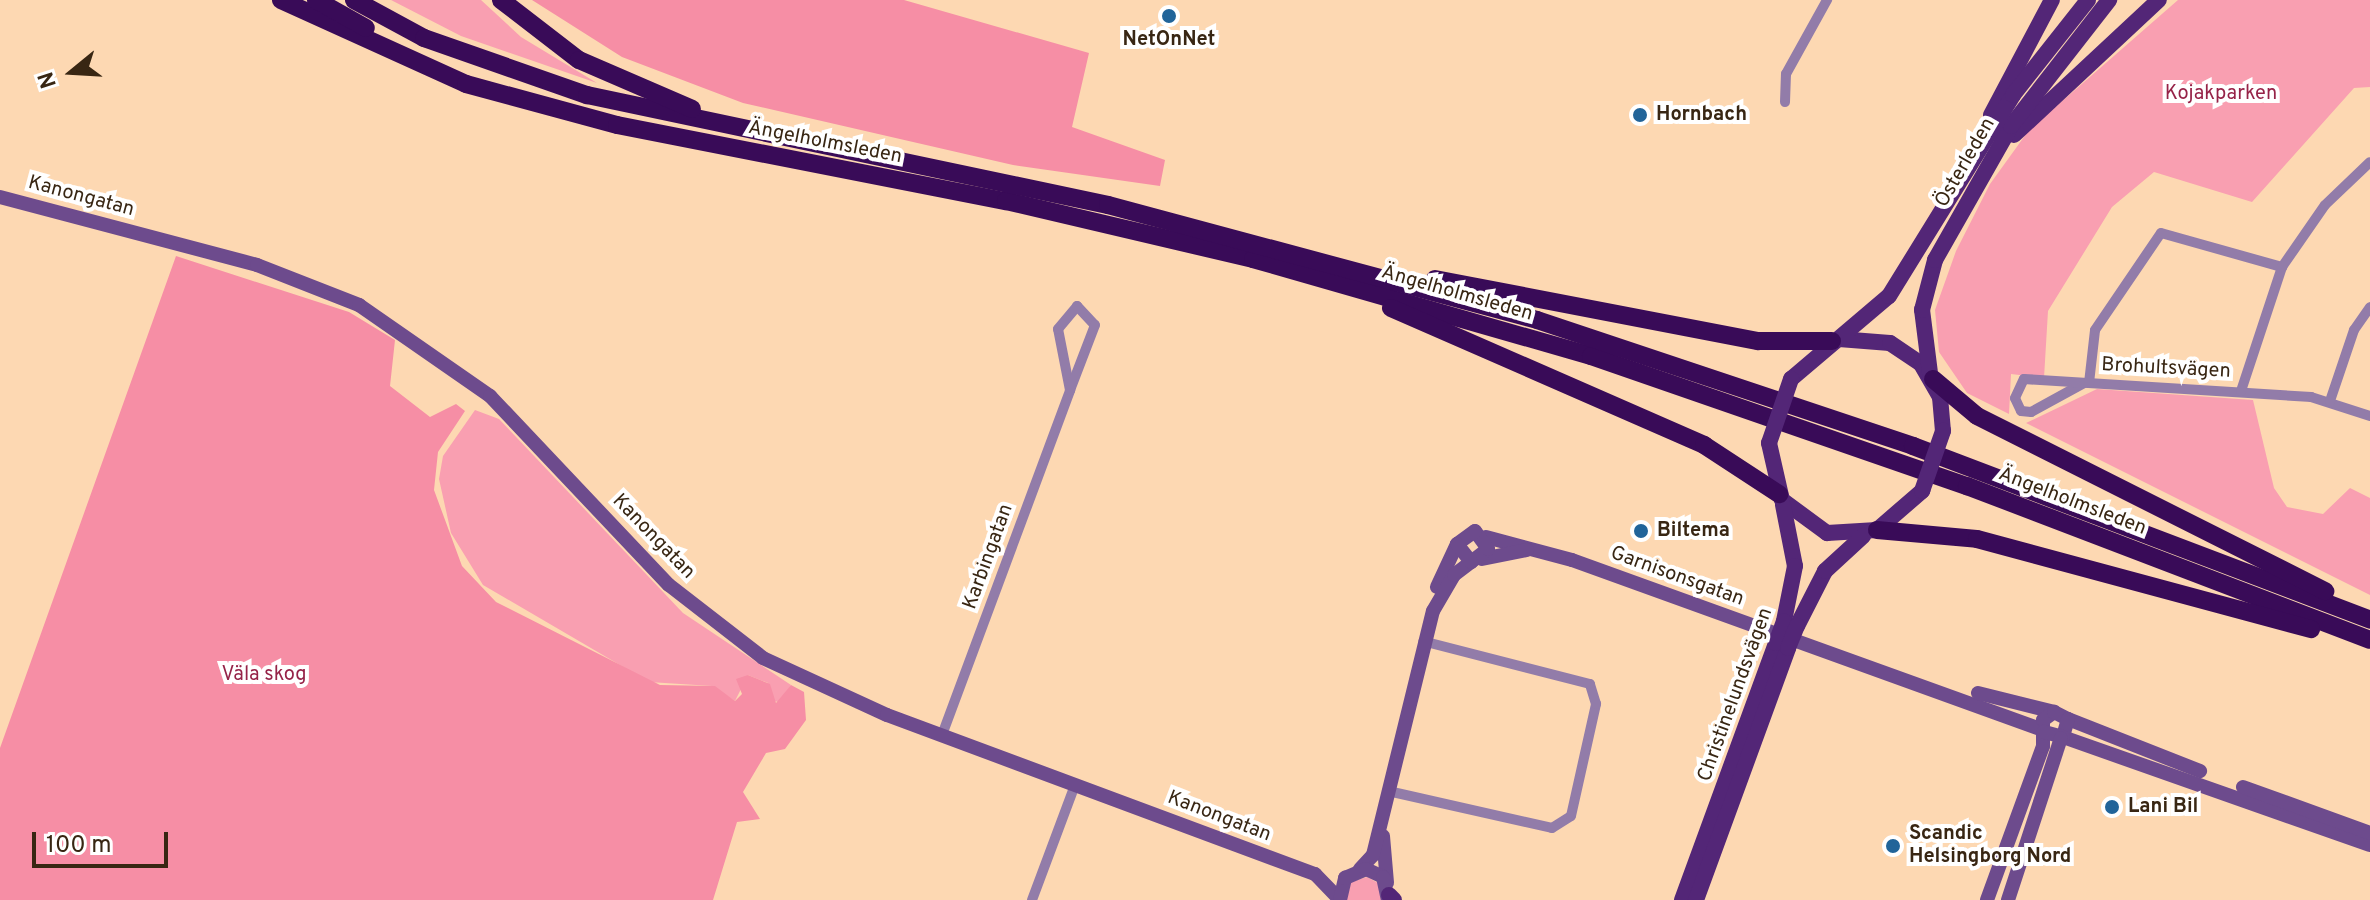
<!DOCTYPE html>
<html>
<head>
<meta charset="utf-8">
<style>
	body { margin:0 }
	#map { position:relative; width:2370px; height:900px; overflow:hidden; background:#fdd8b2; font-family:Overpass,sans-serif }
	div>[style] { position:absolute }
	.green>* { inset:0; background:#f99fb1 }
	.forest>* { inset:0; background:#f68ea5 }
	.street>* { height:10px; margin:-5px; padding:0 5px; transform-origin:5px; border-radius:5px; background:#927ca9 }
	.secondary>* { height:14px; margin:-7px; padding:0 7px; transform-origin:7px; border-radius:7px; background:#6d4b8d }
	.primary>* { height:16px; margin:-8px; padding:0 8px; transform-origin:8px; border-radius:8px; background:#532677 }
	.highway>* { height:18px; margin:-9px; padding:0 9px; transform-origin:9px; border-radius:9px; background:#390b58 }
	.primary-bridge>* { height:16px; margin:-8px; padding:0 8px; transform-origin:8px; border-radius:8px; background:#532677 }
	.dots>* { width:22px; height:22px; translate:-50% -50%; box-sizing:border-box; border:4px solid #fff; border-radius:50% }
	span { translate:-50% -50%; white-space:nowrap; text-align:center; line-height:1.15; -webkit-text-stroke:8px #fff; paint-order:stroke }
	.poi-label { font-size:20px; color:#382613; font-weight:700 }
	.left { translate:0 -50%; text-align:left }
	.park-label { font-size:20px; color:#962348 }
	.street-label { font-size:20px; color:#382613 }
	.north { position:absolute; left:32px; top:32px; width:80px; height:80px; -webkit-text-stroke:6px #fff; paint-order:stroke; rotate:252deg; font-size:22px; font-weight:700; line-height:32px; text-align:center; color:#382613 }
	.north::after { content:''; display:block; margin:auto; width:28px; height:36px; background:#382613; clip-path:polygon(50% 0,100% 100%,50% 72%,0 100%) }
	.scale { position:absolute; left:32px; top:832px; width:136px; height:36px; box-sizing:border-box; border:4px solid #382613; border-top:0; padding-left:10px; font-size:24px; line-height:28px; white-space:nowrap; color:#382613; -webkit-text-stroke:6px #fff; paint-order:stroke }
</style>
</head>
<body>
<div id="map">
	<div class="green">
		<i style="clip-path:polygon(391px 0,481px 0,521px 37px,597px 83px,461px 36px)"></i>
		<i style="clip-path:polygon(2178px 0,2370px 0,2370px 87px,2354px 88px,2252px 202px,2154px 172px,2112px 207px,2048px 311px,2044px 378px,2011px 374px,2009px 414px,1967px 393px,1939px 352px,1935px 310px,1956px 251px,1990px 184px,2029px 130px)"></i>
		<i style="clip-path:polygon(2097px 389px,2253px 400px,2274px 488px,2287px 507px,2323px 514px,2350px 488px,2370px 498px,2370px 595px,2026px 423px)"></i>
		<i style="clip-path:polygon(475px 410px,499px 419px,683px 613px,791px 685px,780px 702px,772px 701px,768px 683px,748px 675px,735px 701px,712px 686px,649px 682px,483px 585px,451px 533px,439px 479px,443px 456px)"></i>
		<i style="clip-path:polygon(1367px 877px,1378px 883px,1381px 900px,1346px 900px,1351px 882px)"></i>
	</div>
	<div class="forest">
		<i style="clip-path:polygon(532px 0,904px 0,1089px 53px,1072px 127px,1165px 160px,1160px 186px,1013px 165px,743px 103px,622px 57px)"></i>
		<i style="clip-path:polygon(176px 256px,349px 312px,395px 340px,390px 386px,430px 417px,456px 404px,465px 411px,438px 452px,434px 490px,462px 566px,496px 602px,660px 685px,715px 686px,735px 701px,742px 694px,736px 679px,748px 675px,770px 684px,776px 703px,791px 685px,804px 692px,806px 720px,785px 749px,766px 753px,743px 792px,760px 819px,737px 822px,713px 900px,0 900px,0 748px)"></i>
	</div>
	<div class="street">
		<i style="left:1785px;top:102px;width:28px;rotate:-88deg"></i>
		<i style="left:1786px;top:74px;width:85px;rotate:-61deg"></i>
		<i style="left:2084px;top:383px;width:60px;rotate:151.3deg"></i>
		<i style="left:2031px;top:412px;width:10px;rotate:-174deg"></i>
		<i style="left:2021px;top:411px;width:14px;rotate:-115deg"></i>
		<i style="left:2015px;top:398px;width:21px;rotate:-65deg"></i>
		<i style="left:2024px;top:379px;width:288px;rotate:3.6deg"></i>
		<i style="left:2311px;top:397px;width:62px;rotate:17.9deg"></i>
		<i style="left:2089px;top:383px;width:53px;rotate:-83.5deg"></i>
		<i style="left:2095px;top:330px;width:117px;rotate:-55.8deg"></i>
		<i style="left:2161px;top:233px;width:126px;rotate:15.7deg"></i>
		<i style="left:2241px;top:391px;width:131px;rotate:-71.7deg"></i>
		<i style="left:2282px;top:267px;width:75px;rotate:-55.3deg"></i>
		<i style="left:2325px;top:205px;width:62px;rotate:-43.7deg"></i>
		<i style="left:2330px;top:401px;width:75px;rotate:-71.3deg"></i>
		<i style="left:2354px;top:330px;width:28px;rotate:-55deg"></i>
		<i style="left:942px;top:735px;width:368px;rotate:-69.6deg"></i>
		<i style="left:1070px;top:390px;width:62px;rotate:-101.1deg"></i>
		<i style="left:1058px;top:329px;width:30px;rotate:-50deg"></i>
		<i style="left:1077px;top:306px;width:26px;rotate:47deg"></i>
		<i style="left:1095px;top:325px;width:70px;rotate:111deg"></i>
		<i style="left:1388px;top:791px;width:168px;rotate:12.7deg"></i>
		<i style="left:1552px;top:828px;width:22px;rotate:-32deg"></i>
		<i style="left:1571px;top:816px;width:115px;rotate:-77.4deg"></i>
		<i style="left:1596px;top:704px;width:21px;rotate:-107deg"></i>
		<i style="left:1590px;top:684px;width:172px;rotate:-165.6deg"></i>
		<i style="left:1032px;top:900px;width:123px;rotate:-69.5deg"></i>
	</div>
	<div class="secondary">
		<i style="left:0;top:197px;width:266px;rotate:14.8deg"></i>
		<i style="left:257px;top:265px;width:110px;rotate:21.4deg"></i>
		<i style="left:359px;top:305px;width:160px;rotate:34.8deg"></i>
		<i style="left:490px;top:396px;width:260px;rotate:46.6deg"></i>
		<i style="left:669px;top:585px;width:119px;rotate:37.8deg"></i>
		<i style="left:763px;top:658px;width:136px;rotate:24.7deg"></i>
		<i style="left:887px;top:715px;width:457px;rotate:20.4deg"></i>
		<i style="left:1315px;top:874px;width:36px;rotate:46deg"></i>
		<i style="left:1486px;top:537px;width:89px;rotate:15deg"></i>
		<i style="left:1572px;top:560px;width:501px;rotate:19.85deg"></i>
		<i style="left:1482px;top:559px;width:46px;rotate:-11.3deg"></i>
		<i style="left:1437px;top:587px;width:47px;rotate:-65.1deg"></i>
		<i style="left:1978px;top:693px;width:78px;rotate:14deg"></i>
		<i style="left:2068px;top:719px;width:142px;rotate:21.5deg"></i>
		<i style="left:2063px;top:737px;width:325px;rotate:19.4deg"></i>
		<i style="left:2243px;top:787px;width:135px;rotate:19.9deg"></i>
		<i style="left:1383px;top:836px;width:47px;rotate:85.1deg"></i>
		<i style="left:1360px;top:869px;width:19px;rotate:-47deg"></i>
		<i style="left:1373px;top:855px;width:251px;rotate:-76.2deg"></i>
		<i style="left:1433px;top:611px;width:42px;rotate:-59.7deg"></i>
		<i style="left:1454px;top:575px;width:43px;rotate:-37.4deg"></i>
		<i style="left:1488px;top:549px;width:22px;rotate:-126deg"></i>
		<i style="left:1475px;top:531px;width:22px;rotate:144deg"></i>
		<i style="left:1457px;top:544px;width:23px;rotate:52deg"></i>
		<i style="left:1340px;top:900px;width:23px;rotate:-77deg"></i>
		<i style="left:1345px;top:878px;width:23px;rotate:-23deg"></i>
		<i style="left:1366px;top:869px;width:19px;rotate:25deg"></i>
		<i style="left:1383px;top:877px;width:24px;rotate:78deg"></i>
		<i style="left:1987px;top:900px;width:164px;rotate:-70deg"></i>
		<i style="left:2043px;top:746px;width:26px;rotate:-90deg"></i>
		<i style="left:2043px;top:720px;width:14px;rotate:-36deg"></i>
		<i style="left:2054px;top:712px;width:16px;rotate:27deg"></i>
		<i style="left:2068px;top:719px;width:19px;rotate:106deg"></i>
		<i style="left:2063px;top:737px;width:20px;rotate:-165deg"></i>
		<i style="left:2008px;top:900px;width:170px;rotate:-71.9deg"></i>
	</div>
	<div class="primary">
		<i style="left:1991px;top:115px;width:130px;rotate:-62.1deg"></i>
		<i style="left:2014px;top:135px;width:198px;rotate:-43deg"></i>
		<i style="left:1839px;top:339px;width:51px;rotate:4.5deg"></i>
		<i style="left:1890px;top:343px;width:37px;rotate:34deg"></i>
		<i style="left:1921px;top:364px;width:38px;rotate:60deg"></i>
		<i style="left:1940px;top:397px;width:34px;rotate:85deg"></i>
		<i style="left:1930px;top:373px;width:64px;rotate:-97.2deg"></i>
		<i style="left:1922px;top:310px;width:52px;rotate:-75.4deg"></i>
		<i style="left:1935px;top:260px;width:154px;rotate:-60.4deg"></i>
		<i style="left:2011px;top:126px;width:160px;rotate:-52.1deg"></i>
		<i style="left:1791px;top:379px;width:128px;rotate:-40.3deg"></i>
		<i style="left:1889px;top:296px;width:236px;rotate:-58.3deg"></i>
		<i style="left:2013px;top:95px;width:121px;rotate:-51.7deg"></i>
		<i style="left:1769px;top:443px;width:58px;rotate:77.2deg"></i>
		<i style="left:1782px;top:500px;width:56px;rotate:36.3deg"></i>
		<i style="left:1827px;top:533px;width:50px;rotate:-3.4deg"></i>
		<i style="left:1877px;top:530px;width:60px;rotate:-40.9deg"></i>
		<i style="left:1783px;top:505px;width:62px;rotate:78.9deg"></i>
		<i style="left:1795px;top:566px;width:56px;rotate:101.3deg"></i>
		<i style="left:1797px;top:626px;width:62px;rotate:-63deg"></i>
		<i style="left:1825px;top:571px;width:52px;rotate:-42.6deg"></i>
		<i style="left:1389px;top:895px;width:7px;rotate:45deg"></i>
		<i style="left:1682px;top:900px;width:274px;rotate:-69.9deg"></i>
		<i style="left:1696px;top:900px;width:268px;rotate:-69.9deg"></i>
	</div>
	<div class="highway">
		<i style="left:281px;top:0;width:203px;rotate:24.4deg"></i>
		<i style="left:466px;top:84px;width:156px;rotate:15.2deg"></i>
		<i style="left:617px;top:125px;width:396px;rotate:11.1deg"></i>
		<i style="left:1006px;top:201px;width:254px;rotate:13.2deg"></i>
		<i style="left:1253px;top:259px;width:352px;rotate:16deg"></i>
		<i style="left:1591px;top:356px;width:398px;rotate:19.1deg"></i>
		<i style="left:1967px;top:486px;width:431px;rotate:20.9deg"></i>
		<i style="left:316px;top:0;width:57px;rotate:29.2deg"></i>
		<i style="left:354px;top:0;width:80px;rotate:28.5deg"></i>
		<i style="left:424px;top:38px;width:173px;rotate:19.3deg"></i>
		<i style="left:587px;top:95px;width:532px;rotate:11.92deg"></i>
		<i style="left:1108px;top:205px;width:444px;rotate:15deg"></i>
		<i style="left:1537px;top:320px;width:397px;rotate:18.5deg"></i>
		<i style="left:1913px;top:446px;width:489px;rotate:20.8deg"></i>
		<i style="left:501px;top:0;width:98px;rotate:37.6deg"></i>
		<i style="left:579px;top:60px;width:123px;rotate:23.4deg"></i>
		<i style="left:1435px;top:279px;width:329px;rotate:10.9deg"></i>
		<i style="left:1758px;top:341px;width:74px"></i>
		<i style="left:1391px;top:308px;width:342px;rotate:23.6deg"></i>
		<i style="left:1704px;top:445px;width:90px;rotate:33.2deg"></i>
		<i style="left:1933px;top:379px;width:57px;rotate:40.1deg"></i>
		<i style="left:1977px;top:416px;width:390px;rotate:26.7deg"></i>
		<i style="left:1877px;top:530px;width:100px;rotate:5.1deg"></i>
		<i style="left:1977px;top:539px;width:346px;rotate:15.1deg"></i>
	</div>
	<div class="primary-bridge">
		<i style="left:1769px;top:443px;width:68px;rotate:-71deg"></i>
		<i style="left:1922px;top:491px;width:64px;rotate:-70.7deg"></i>
		<i style="left:1776px;top:643px;width:23px;rotate:-70deg"></i>
		<i style="left:1788px;top:648px;width:24px;rotate:-68deg"></i>
	</div>
	<div class="dots">
		<i style="left:1169px;top:16px;background:#216499"></i>
		<i style="left:1640px;top:115px;background:#216499"></i>
		<i style="left:1641px;top:531px;background:#216499"></i>
		<i style="left:2112px;top:807px;background:#216499"></i>
		<i style="left:1893px;top:846px;background:#216499"></i>
	</div>
	<div class="poi-label">
		<span style="left:1169px;top:40px">NetOnNet</span>
		<span class="left" style="left:1656px;top:115px">Hornbach</span>
		<span class="left" style="left:1657px;top:531px">Biltema</span>
		<span class="left" style="left:2128px;top:807px">Lani Bil</span>
		<span class="left" style="left:1909px;top:846px">Scandic<br>Helsingborg Nord</span>
	</div>
	<div class="park-label">
		<span style="left:2221px;top:94px">Kojakparken</span>
		<span style="left:264px;top:675px">Väla skog</span>
	</div>
	<div class="street-label">
		<span style="left:825px;top:143px;rotate:11deg">Ängelholmsleden</span>
		<span style="left:1966px;top:163px;rotate:-60deg">Österleden</span>
		<span style="left:81px;top:197px;rotate:15deg">Kanongatan</span>
		<span style="left:1457px;top:294px;rotate:16deg">Ängelholmsleden</span>
		<span style="left:2166px;top:369px;rotate:3deg">Brohultsvägen</span>
		<span style="left:2072px;top:502px;rotate:21deg">Ängelholmsleden</span>
		<span style="left:653px;top:537px;rotate:46deg">Kanongatan</span>
		<span style="left:989px;top:557px;rotate:-70deg">Karbingatan</span>
		<span style="left:1677px;top:577px;rotate:20deg">Garnisonsgatan</span>
		<span style="left:1736px;top:695px;rotate:-70deg">Christinelundsvägen</span>
		<span style="left:1219px;top:817px;rotate:21deg">Kanongatan</span>
	</div>
	<div class="north">N</div>
	<div class="scale">100 m</div>
</div>
</body>
</html>
